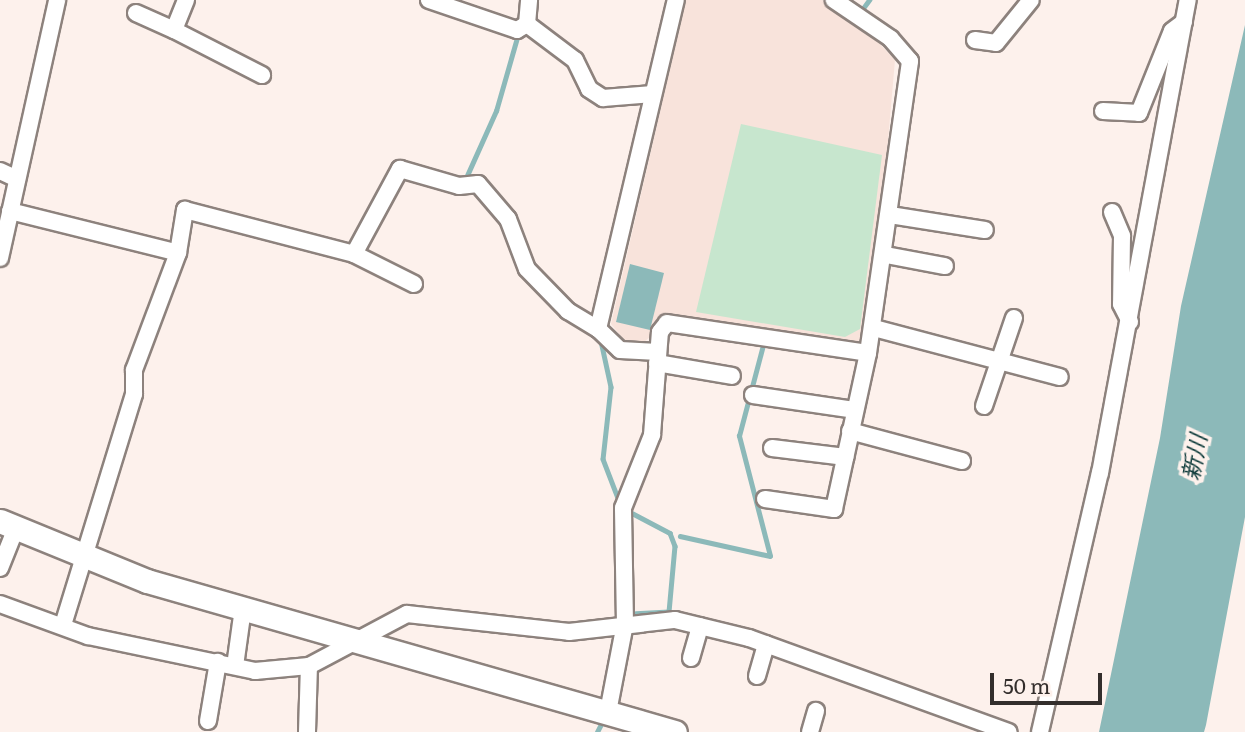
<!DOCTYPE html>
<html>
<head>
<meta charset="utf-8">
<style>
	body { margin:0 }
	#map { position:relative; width:1245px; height:732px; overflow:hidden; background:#fdf1ec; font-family:Literata,"Noto Sans JP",serif }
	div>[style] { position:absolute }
	.built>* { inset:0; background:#f8e3db }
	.green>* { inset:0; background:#c7e6ce }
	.water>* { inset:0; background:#8cb9b9 }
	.stream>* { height:4.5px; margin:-2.25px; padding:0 2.25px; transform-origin:2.25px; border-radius:2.25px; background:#8cb9b9 }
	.roads { filter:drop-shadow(2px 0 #8d827d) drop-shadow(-2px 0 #8d827d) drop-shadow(0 2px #8d827d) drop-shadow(0 -2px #8d827d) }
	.street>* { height:16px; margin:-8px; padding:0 8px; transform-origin:8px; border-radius:8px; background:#fff }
	.secondary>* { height:23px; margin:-11.5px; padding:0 11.5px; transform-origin:11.5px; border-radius:11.5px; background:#fff }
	span { translate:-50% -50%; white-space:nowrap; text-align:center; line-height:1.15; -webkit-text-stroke:7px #fdf1ec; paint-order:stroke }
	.water-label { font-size:23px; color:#0b3838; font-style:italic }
	.scale { position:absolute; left:990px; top:673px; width:112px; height:32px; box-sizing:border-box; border:4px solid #332e2c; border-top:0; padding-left:9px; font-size:21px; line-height:24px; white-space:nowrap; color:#332e2c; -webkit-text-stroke:5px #fdf1ec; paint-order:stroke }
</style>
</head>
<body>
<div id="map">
	<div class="built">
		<i style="clip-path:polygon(686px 0,822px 0,862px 25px,895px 60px,878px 256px,863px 337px,854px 344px,677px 315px,653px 322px,650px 337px,638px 347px,629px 346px,611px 324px)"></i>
	</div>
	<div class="green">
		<i style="clip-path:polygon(741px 124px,882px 155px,860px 329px,845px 337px,696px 312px)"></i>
	</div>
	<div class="water">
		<i style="clip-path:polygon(1245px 25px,1245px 517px,1206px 725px,1204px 732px,1099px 732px,1160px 438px,1181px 306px)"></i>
		<i style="clip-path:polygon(630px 264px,664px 273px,650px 330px,616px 322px)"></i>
	</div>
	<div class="stream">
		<i style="left:864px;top:7px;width:9px;rotate:-54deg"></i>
		<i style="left:465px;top:180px;width:76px;rotate:-65.8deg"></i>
		<i style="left:496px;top:111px;width:76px;rotate:-74deg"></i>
		<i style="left:601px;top:341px;width:47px;rotate:77.7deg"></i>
		<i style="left:611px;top:387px;width:72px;rotate:96.3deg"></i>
		<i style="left:603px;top:459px;width:40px;rotate:69deg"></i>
		<i style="left:632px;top:513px;width:43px;rotate:27.8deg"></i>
		<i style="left:670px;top:533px;width:14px;rotate:69deg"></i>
		<i style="left:675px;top:546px;width:66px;rotate:95.2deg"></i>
		<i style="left:669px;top:612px;width:33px;rotate:177deg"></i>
		<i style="left:680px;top:536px;width:92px;rotate:12.5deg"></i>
		<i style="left:770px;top:556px;width:124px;rotate:-104.5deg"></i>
		<i style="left:739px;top:436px;width:94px;rotate:-75.2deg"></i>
		<i style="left:597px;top:732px;width:13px;rotate:-63deg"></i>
	</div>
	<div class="roads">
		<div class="street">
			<i style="left:186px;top:0;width:32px;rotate:112deg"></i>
			<i style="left:174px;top:30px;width:99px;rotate:27.1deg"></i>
			<i style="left:429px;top:0;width:93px;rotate:18.8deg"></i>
			<i style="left:517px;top:30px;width:12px;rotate:-31deg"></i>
			<i style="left:527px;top:24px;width:24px;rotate:-85deg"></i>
			<i style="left:136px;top:13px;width:42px;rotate:24.1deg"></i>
			<i style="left:527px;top:24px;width:60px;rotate:36.9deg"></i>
			<i style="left:575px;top:60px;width:32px;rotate:64deg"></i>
			<i style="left:589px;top:89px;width:17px;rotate:33deg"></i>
			<i style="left:603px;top:98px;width:50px;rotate:-4.6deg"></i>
			<i style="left:975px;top:40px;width:21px;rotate:8deg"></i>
			<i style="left:996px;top:43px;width:55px;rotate:-50.9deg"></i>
			<i style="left:1103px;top:111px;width:36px;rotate:3deg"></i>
			<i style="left:1139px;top:113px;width:88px;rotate:-68.1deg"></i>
			<i style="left:1172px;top:31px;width:15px;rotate:-37deg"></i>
			<i style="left:0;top:171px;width:19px;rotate:25deg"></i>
			<i style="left:10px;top:211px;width:173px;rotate:14deg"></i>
			<i style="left:178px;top:253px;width:44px;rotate:-80.8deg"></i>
			<i style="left:185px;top:210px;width:175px;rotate:14.6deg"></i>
			<i style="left:1112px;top:212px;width:26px;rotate:67deg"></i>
			<i style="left:1122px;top:236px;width:68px;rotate:90.8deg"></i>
			<i style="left:1121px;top:304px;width:20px;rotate:63deg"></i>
			<i style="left:890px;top:215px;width:96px;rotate:9deg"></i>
			<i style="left:886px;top:255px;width:60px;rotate:10.6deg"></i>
			<i style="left:0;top:258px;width:264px;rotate:-77.5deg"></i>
			<i style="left:414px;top:284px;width:67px;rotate:-153.4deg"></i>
			<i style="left:354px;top:254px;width:97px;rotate:-61.6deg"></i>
			<i style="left:400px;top:169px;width:61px;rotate:16.1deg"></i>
			<i style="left:459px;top:186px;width:19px;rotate:-6deg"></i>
			<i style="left:478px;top:184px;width:46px;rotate:49.4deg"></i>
			<i style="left:508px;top:219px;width:53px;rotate:69.2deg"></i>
			<i style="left:527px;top:269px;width:59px;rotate:45.7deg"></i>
			<i style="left:568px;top:311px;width:35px;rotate:31deg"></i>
			<i style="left:874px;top:328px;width:192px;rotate:14.8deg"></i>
			<i style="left:658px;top:352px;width:38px;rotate:-177deg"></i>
			<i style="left:620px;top:350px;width:30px;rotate:-136deg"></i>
			<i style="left:598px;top:329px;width:338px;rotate:-76.7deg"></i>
			<i style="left:657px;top:363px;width:76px;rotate:9.8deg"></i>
			<i style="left:753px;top:395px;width:102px;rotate:8.4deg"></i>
			<i style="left:984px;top:406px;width:93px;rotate:-71.2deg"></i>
			<i style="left:850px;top:431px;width:116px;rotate:15deg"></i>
			<i style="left:772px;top:448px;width:74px;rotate:7deg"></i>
			<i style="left:765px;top:499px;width:70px;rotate:8.2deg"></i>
			<i style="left:834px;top:509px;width:160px;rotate:-77.7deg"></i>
			<i style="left:0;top:568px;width:43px;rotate:-68.2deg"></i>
			<i style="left:0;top:604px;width:94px;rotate:20deg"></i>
			<i style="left:88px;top:636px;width:171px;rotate:11.8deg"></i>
			<i style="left:255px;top:671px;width:54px;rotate:-5.3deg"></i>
			<i style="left:63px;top:625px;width:242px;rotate:-72.9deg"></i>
			<i style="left:134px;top:394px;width:24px;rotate:-90deg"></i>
			<i style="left:134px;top:370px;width:125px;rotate:-69.4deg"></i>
			<i style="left:691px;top:658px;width:33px;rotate:-74deg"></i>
			<i style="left:235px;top:666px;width:59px;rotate:-82.1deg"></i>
			<i style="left:757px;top:676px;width:33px;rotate:-74deg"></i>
			<i style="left:608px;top:712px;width:90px;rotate:-79.1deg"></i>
			<i style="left:625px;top:624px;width:116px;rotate:-91deg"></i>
			<i style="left:623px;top:508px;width:79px;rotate:-68.3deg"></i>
			<i style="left:652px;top:435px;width:103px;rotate:-85.6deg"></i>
			<i style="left:660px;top:332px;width:11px;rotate:-52deg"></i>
			<i style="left:667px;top:323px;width:203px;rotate:8.5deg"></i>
			<i style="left:868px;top:353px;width:295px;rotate:-81.8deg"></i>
			<i style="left:910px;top:61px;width:30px;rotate:-131deg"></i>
			<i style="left:890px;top:38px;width:68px;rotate:-145.8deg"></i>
			<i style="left:208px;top:721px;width:60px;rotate:-80.4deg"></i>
			<i style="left:307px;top:732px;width:66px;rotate:-88.3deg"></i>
			<i style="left:309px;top:666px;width:111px;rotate:-28deg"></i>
			<i style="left:407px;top:614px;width:163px;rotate:6.3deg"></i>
			<i style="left:569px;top:632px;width:107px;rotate:-6.5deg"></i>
			<i style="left:675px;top:620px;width:76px;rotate:13.7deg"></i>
			<i style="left:749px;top:638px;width:276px;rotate:19.9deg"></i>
			<i style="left:810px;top:732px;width:22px;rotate:-74deg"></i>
			<i style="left:1040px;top:732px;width:266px;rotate:-77deg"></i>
			<i style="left:1100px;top:473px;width:481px;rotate:-79.5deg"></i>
		</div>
		<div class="secondary">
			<i style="left:0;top:521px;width:159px;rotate:22.2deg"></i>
			<i style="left:147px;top:581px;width:549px;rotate:15.96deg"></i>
		</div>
	</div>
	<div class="water-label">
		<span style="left:1193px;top:457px;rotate:-79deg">新川</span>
	</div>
	<div class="scale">50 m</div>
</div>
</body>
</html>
